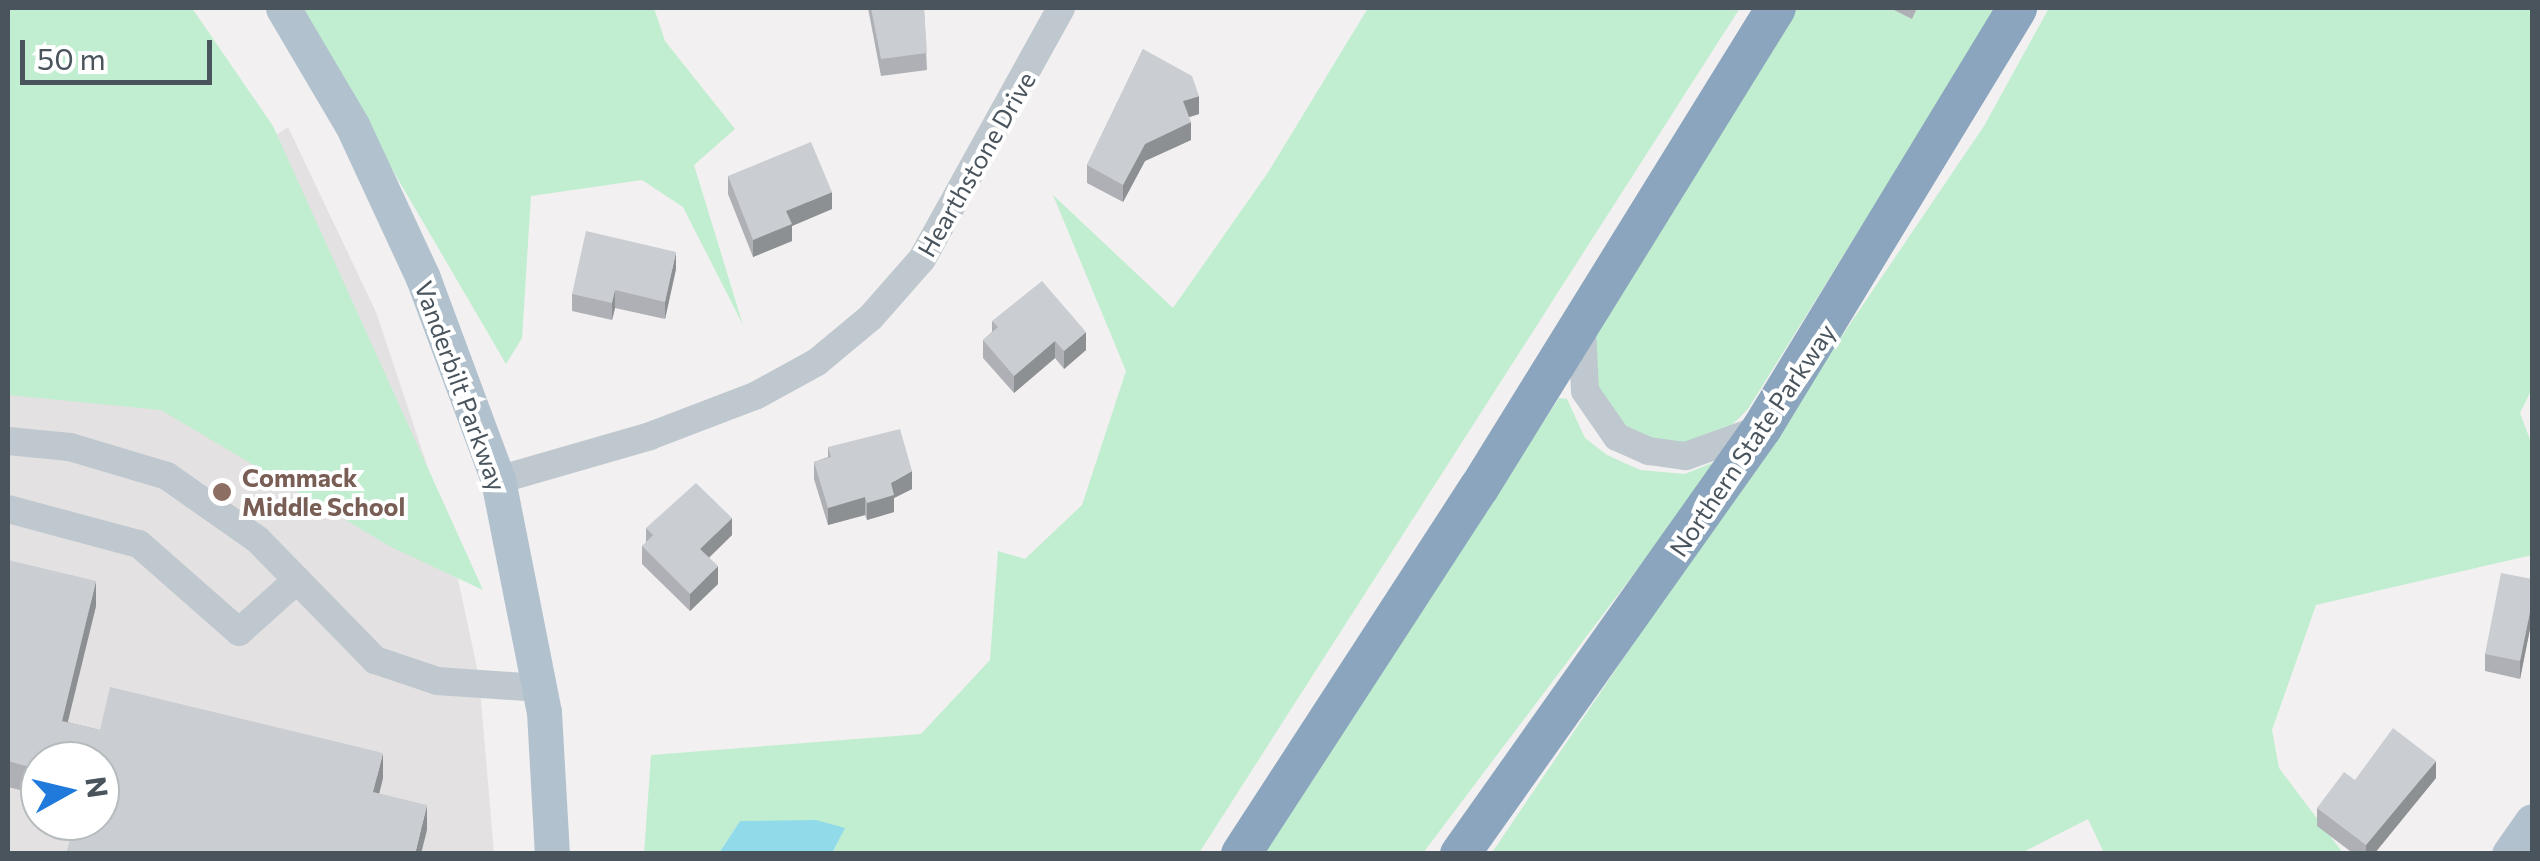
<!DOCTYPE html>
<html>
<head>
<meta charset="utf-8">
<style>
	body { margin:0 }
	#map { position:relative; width:2540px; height:861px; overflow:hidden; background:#f2f0f0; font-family:Commissioner,sans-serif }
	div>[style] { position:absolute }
	.education>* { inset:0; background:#e3e1e2 }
	.green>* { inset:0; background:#c1eed0 }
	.water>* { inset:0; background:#90dae9 }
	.minor>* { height:28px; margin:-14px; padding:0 14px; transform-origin:14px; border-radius:14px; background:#bfc8ce }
	.major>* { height:35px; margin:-17.5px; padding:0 17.5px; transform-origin:17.5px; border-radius:17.5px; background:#b1c1ce }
	.highway>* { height:40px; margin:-20px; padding:0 20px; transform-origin:20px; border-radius:20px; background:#8aa5bd }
	.wall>* { inset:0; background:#aeb0b5 }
	.shaded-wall>* { inset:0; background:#8d9093 }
	.building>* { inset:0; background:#cacdd2 }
	.dots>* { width:28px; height:28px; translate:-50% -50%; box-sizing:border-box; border:5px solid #fff; border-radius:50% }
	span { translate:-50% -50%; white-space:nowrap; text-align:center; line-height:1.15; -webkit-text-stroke:8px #fff; paint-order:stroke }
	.street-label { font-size:25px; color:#49545d }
	.education-label { font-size:25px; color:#785e54; font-weight:700 }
	.left { translate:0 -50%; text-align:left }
	.frame { position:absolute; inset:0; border:10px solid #49545d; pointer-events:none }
	.north { position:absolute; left:20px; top:741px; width:100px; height:100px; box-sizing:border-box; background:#fff; border:2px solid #b6bbbe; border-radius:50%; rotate:82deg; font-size:28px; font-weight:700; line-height:40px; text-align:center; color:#49545d }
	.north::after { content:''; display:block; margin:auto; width:35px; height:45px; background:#207adc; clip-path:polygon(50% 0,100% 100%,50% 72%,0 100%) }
	.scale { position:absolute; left:20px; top:40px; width:192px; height:45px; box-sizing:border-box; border:5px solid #49545d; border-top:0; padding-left:12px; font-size:30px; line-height:35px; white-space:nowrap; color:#49545d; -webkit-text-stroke:8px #fff; paint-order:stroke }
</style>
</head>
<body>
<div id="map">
	<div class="education">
		<i style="clip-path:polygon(evenodd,288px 127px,376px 312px,445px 519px,479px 677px,494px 853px,8px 854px,8px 319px,288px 127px,40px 761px,100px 761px,100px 821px,40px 821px,40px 761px)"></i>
	</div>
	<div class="green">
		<i style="clip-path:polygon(8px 8px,192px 8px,273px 126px,483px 590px,391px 547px,161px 410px,8px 395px)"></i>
		<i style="clip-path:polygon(298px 8px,654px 8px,665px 41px,735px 129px,694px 165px,743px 325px,683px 207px,642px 180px,531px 196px,522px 338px,506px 364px)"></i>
		<i style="clip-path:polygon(1368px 8px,1740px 8px,1199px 853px,832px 853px,844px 828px,740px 821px,719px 853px,644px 854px,651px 755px,921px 734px,990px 660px,998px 551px,1025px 559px,1082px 505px,1126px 371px,1053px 195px,1173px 308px,1269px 171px)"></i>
		<i style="clip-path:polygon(1793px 8px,1997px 8px,1748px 409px,1722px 435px,1685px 449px,1633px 436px,1592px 378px,1595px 337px)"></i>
		<i style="clip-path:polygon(2049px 8px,2532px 8px,2532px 389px,2520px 413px,2532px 445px,2532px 555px,2316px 605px,2272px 730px,2279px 768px,2343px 853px,2104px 853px,2088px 819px,2021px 853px,1491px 854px,1984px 126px)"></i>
		<i style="clip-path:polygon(1559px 398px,1567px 399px,1585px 438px,1607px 455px,1640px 470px,1685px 474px,1712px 463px,1709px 474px,1423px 853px,1262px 854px)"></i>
	</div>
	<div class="water">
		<i style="clip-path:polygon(816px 820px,845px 828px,832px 853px,719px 853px,740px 821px)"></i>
	</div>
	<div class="minor">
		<i style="left:1582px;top:329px;width:62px;rotate:87.2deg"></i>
		<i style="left:1585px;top:391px;width:56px;rotate:55.2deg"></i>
		<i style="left:1617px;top:437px;width:35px;rotate:24deg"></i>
		<i style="left:1649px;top:451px;width:37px;rotate:8deg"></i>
		<i style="left:1686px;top:456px;width:73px;rotate:-19.9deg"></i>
		<i style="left:8px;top:441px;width:62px;rotate:5.5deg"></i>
		<i style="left:70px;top:447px;width:101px;rotate:16.6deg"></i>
		<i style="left:167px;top:476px;width:111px;rotate:35.1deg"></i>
		<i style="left:258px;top:540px;width:168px;rotate:45.7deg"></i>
		<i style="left:375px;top:660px;width:65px;rotate:18.7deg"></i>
		<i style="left:437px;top:681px;width:102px;rotate:3.9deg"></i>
		<i style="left:498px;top:480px;width:158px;rotate:-16.1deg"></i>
		<i style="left:650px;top:436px;width:112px;rotate:-20.9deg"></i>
		<i style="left:755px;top:396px;width:71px;rotate:-28.7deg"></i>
		<i style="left:817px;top:362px;width:70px;rotate:-39.8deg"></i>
		<i style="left:871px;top:317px;width:77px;rotate:-48.7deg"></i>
		<i style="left:922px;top:259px;width:287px;rotate:-61deg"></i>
		<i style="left:8px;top:509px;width:136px;rotate:15deg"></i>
		<i style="left:139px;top:544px;width:133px;rotate:41.3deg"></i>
		<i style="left:239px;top:632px;width:78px;rotate:-41.9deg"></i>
	</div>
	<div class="major">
		<i style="left:283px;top:8px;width:138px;rotate:59.5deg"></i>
		<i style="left:353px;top:127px;width:166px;rotate:65.1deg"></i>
		<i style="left:423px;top:278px;width:215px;rotate:69.6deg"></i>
		<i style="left:498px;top:480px;width:237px;rotate:78.8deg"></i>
		<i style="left:544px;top:712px;width:142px;rotate:86.8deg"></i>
		<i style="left:2509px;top:854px;width:40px;rotate:-55.1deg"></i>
	</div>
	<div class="highway">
		<i style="left:1241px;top:854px;width:437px;rotate:-57deg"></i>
		<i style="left:1479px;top:488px;width:564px;rotate:-58.25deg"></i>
		<i style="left:1460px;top:854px;width:522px;rotate:-54.67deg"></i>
		<i style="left:1762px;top:428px;width:491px;rotate:-58.7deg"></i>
	</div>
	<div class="wall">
		<i style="clip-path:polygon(868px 8px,924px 8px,927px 70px,881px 76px)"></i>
		<i style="clip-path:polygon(1890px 8px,1917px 8px,1912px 19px)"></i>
		<i style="clip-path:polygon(1143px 49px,1199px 114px,1189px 117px,1191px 140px,1145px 161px,1123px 202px,1087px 183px,1087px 165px)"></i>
		<i style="clip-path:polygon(728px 176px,832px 209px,792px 226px,792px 241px,753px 257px,728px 194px)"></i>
		<i style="clip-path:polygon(676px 269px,665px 319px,615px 308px,612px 320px,572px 311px,572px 294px)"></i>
		<i style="clip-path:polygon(992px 321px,1086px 350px,1064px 369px,1055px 358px,1014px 393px,983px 358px,983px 340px,992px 332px)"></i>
		<i style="clip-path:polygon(828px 447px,912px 489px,894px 498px,894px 512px,867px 520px,865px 515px,828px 525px,814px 479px,814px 462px,828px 457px)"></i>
		<i style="clip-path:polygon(646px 528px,732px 535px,709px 558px,718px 584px,690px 611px,642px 564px,642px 546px,646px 543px)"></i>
		<i style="clip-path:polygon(8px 560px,96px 606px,67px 722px,100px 730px,383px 778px,379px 794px,427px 830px,100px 761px,40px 761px,40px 795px,8px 787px)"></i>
		<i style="clip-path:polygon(2532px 579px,2532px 619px,2520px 679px,2485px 671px,2485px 654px)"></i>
		<i style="clip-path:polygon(2436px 778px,2374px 854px,2354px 854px,2317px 826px,2317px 808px,2355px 780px)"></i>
	</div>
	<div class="shaded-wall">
		<i style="clip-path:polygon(1199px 96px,1199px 114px,1183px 119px,1183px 101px)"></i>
		<i style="clip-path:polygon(1191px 122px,1191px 140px,1145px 161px,1123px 202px,1123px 185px,1145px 144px)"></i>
		<i style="clip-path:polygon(832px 192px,832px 209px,792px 226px,792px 241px,753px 257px,753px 240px,786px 211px)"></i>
		<i style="clip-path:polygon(676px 252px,676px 269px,665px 319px,665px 302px)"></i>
		<i style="clip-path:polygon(615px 290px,615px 308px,612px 320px,612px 303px)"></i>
		<i style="clip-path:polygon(1086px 332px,1086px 350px,1064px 369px,1064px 351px)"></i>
		<i style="clip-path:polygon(1055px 341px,1055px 358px,1014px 393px,1014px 376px)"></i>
		<i style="clip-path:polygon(912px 471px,912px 489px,894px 498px,894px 512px,867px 520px,867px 503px,891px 483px)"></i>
		<i style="clip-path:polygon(865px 497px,865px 515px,828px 525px,828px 508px)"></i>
		<i style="clip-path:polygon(732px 518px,732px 535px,700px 566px,700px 549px)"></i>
		<i style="clip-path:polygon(718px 566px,718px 584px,690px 611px,690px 594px)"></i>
		<i style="clip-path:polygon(96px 581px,96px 606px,62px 746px,62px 721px)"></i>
		<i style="clip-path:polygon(2532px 602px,2532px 619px,2520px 679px,2520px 661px)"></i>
		<i style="clip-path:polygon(383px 753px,383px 778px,373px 818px,373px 792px)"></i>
		<i style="clip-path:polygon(2436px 761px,2436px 778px,2374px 854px,2366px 854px,2366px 845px)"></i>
		<i style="clip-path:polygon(427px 805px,427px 830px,421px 854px,415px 854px)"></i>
	</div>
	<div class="building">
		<i style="clip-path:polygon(871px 8px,924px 8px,927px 53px,881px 59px)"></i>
		<i style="clip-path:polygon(1143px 49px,1192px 76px,1199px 96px,1183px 101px,1191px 122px,1145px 144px,1123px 185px,1087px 165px)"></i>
		<i style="clip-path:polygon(811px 142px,832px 192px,786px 211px,792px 224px,753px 240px,728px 176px)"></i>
		<i style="clip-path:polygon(586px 231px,676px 252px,665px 302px,615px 290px,612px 303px,572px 294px)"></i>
		<i style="clip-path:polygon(1042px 281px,1086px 332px,1064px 351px,1055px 341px,1014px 376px,983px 340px,998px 327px,992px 321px)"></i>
		<i style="clip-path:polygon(900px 429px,912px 471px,891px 483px,894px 495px,867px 503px,865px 497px,828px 508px,814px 462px,831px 457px,828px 447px)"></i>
		<i style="clip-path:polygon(696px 483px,732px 518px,700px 549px,718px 566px,690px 594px,642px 546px,653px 535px,646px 528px)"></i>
		<i style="clip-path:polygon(8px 560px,96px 581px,62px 721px,100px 730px,110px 687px,383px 753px,373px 792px,427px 805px,415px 854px,66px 854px,75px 821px,100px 821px,100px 761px,40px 761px,40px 770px,8px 761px)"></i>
		<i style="clip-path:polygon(2501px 573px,2532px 579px,2532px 602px,2520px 661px,2485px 654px)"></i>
		<i style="clip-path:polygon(2393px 728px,2436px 761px,2366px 845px,2317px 808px,2344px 772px,2355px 780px)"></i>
	</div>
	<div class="dots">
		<i style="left:222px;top:492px;background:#8d6e63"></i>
	</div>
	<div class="street-label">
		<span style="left:976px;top:164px;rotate:-60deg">Hearthstone Drive</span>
		<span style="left:461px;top:386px;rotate:70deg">Vanderbilt Parkway</span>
		<span style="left:1752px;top:440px;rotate:-56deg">Northern State Parkway</span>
	</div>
	<div class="education-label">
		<span class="left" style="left:242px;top:492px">Commack<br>Middle School</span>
	</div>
	<div class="frame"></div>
	<div class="north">N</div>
	<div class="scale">50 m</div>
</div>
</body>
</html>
